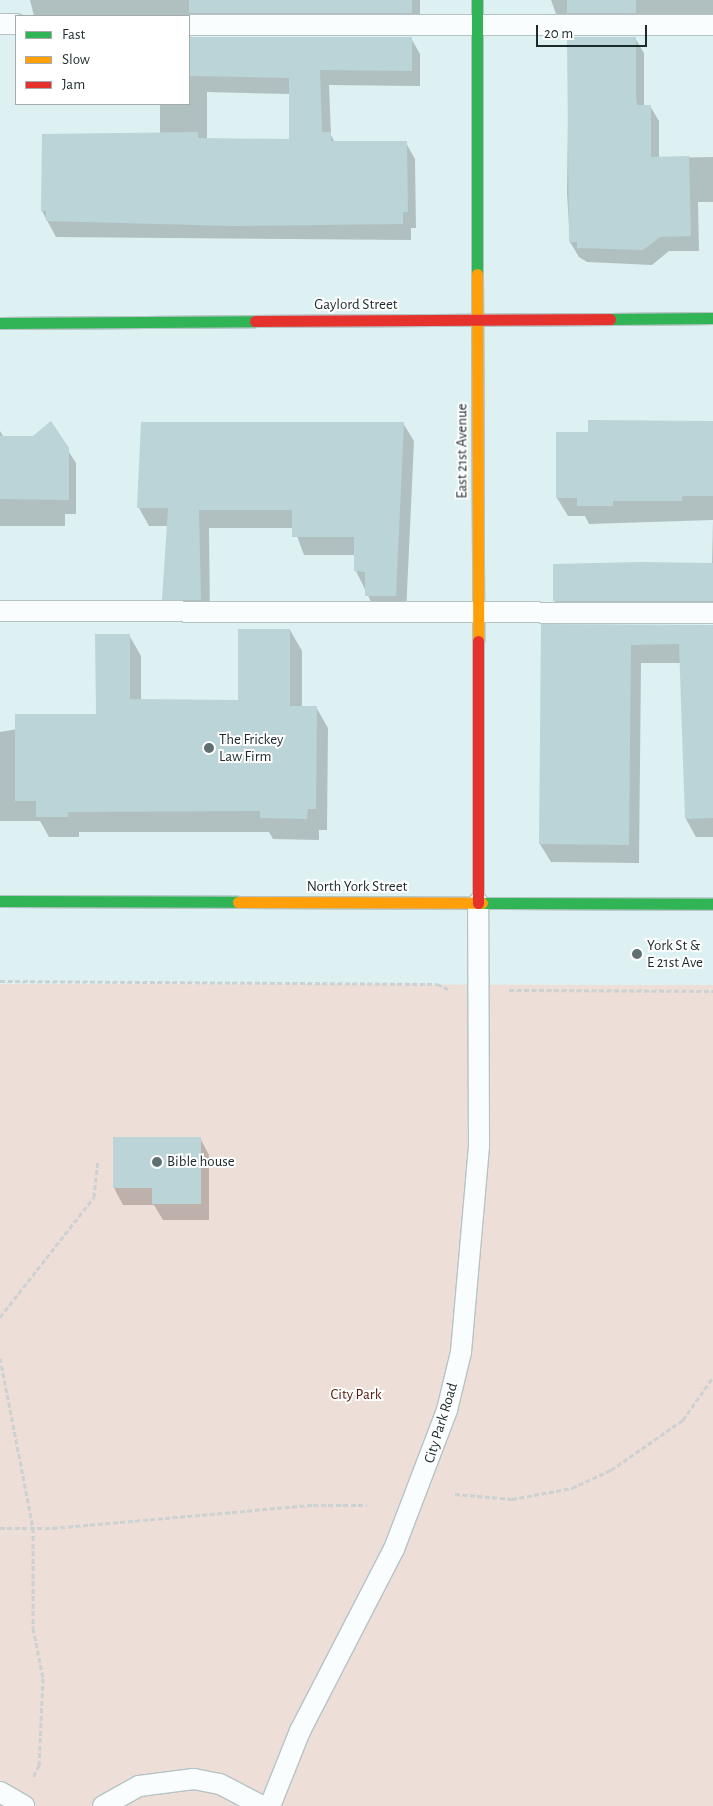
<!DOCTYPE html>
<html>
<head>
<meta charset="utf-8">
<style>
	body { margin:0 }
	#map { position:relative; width:713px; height:1806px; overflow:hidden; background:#ddf0f2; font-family:"Alegreya Sans",sans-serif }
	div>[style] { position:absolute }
	.green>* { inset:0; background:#eeded8 }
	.shadow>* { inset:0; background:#0003 }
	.building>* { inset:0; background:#bbd4d7 }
	.path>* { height:3px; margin-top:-1.5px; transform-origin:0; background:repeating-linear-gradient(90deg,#ccd1d2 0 5px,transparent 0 7.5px) }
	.roads { filter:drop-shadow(1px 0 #b5c3c5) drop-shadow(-1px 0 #b5c3c5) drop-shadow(0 1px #b5c3c5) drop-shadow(0 -1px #b5c3c5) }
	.lane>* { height:20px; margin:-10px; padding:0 10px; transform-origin:10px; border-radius:10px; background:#fafdfd }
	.fast>* { height:11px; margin:-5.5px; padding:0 5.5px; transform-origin:5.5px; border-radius:5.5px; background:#30b455 }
	.slow>* { height:11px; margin:-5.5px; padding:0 5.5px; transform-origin:5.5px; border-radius:5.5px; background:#ff9f0a }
	.jam>* { height:11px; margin:-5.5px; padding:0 5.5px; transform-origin:5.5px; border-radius:5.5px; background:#e5322d }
	.dots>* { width:14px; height:14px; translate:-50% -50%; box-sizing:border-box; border:2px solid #fff; border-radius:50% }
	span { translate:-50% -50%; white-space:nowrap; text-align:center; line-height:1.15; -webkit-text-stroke:4px #fff; paint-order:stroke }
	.street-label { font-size:15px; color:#1d2a2b }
	.poi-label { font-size:15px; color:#1d2a2b }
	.left { translate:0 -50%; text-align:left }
	.park-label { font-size:15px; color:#561b0a }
	.legend { position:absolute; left:15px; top:15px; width:175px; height:90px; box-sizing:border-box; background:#fff; border:1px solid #a5aaaa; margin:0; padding:6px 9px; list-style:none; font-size:15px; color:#1d2a2b }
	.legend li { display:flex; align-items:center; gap:10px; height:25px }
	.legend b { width:25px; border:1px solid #a5aaaa }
	.scale { position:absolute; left:536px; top:25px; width:111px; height:22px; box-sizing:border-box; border:2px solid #1d2a2b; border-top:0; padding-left:6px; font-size:15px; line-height:18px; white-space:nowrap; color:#1d2a2b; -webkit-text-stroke:4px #fff; paint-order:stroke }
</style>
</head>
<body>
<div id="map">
	<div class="green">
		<i style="clip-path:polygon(0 984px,713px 985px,713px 1806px,0 1806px)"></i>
	</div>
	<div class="shadow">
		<i style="clip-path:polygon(30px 0,420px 0,420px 29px,198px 29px,189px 38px,189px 16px,34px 16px)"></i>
		<i style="clip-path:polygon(551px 0,713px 0,713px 24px,559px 22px)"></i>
		<i style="clip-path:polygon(evenodd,189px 38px,411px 38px,420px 54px,420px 86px,329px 85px,331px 135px,335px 143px,406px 143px,415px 159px,416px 228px,411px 228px,411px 240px,56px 237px,42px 211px,44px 135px,160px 133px,160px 104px,189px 104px,189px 38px,207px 92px,290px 94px,290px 140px,207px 139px,207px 92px)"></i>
		<i style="clip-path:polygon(569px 38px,635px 38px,644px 53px,644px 106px,650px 106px,659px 121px,659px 158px,713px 157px,713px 202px,698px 202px,699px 251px,669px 251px,652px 265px,587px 262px,579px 257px,570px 242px,567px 193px)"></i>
		<i style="clip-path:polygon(713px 422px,713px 520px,589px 524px,585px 516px,568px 516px,557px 498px,589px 433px)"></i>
		<i style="clip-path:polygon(403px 423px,414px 441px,406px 614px,377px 614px,356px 571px,356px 555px,304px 555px,294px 528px,209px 528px,210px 618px,174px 618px,163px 599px,169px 526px,149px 526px,139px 508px)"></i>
		<i style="clip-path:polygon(0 431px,5px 439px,67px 449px,76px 463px,76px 514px,65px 514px,65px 526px,0 526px)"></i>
		<i style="clip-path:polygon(713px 520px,713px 619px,564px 619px,554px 600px,712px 564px)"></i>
		<i style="clip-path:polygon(542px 626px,713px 626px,713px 837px,696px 837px,686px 819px,681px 663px,641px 663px,639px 863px,551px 862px,540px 844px)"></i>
		<i style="clip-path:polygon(290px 630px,302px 651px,302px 707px,316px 707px,328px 728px,327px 830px,319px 830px,319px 840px,273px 839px,269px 832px,79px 832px,79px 837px,49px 837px,40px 821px,0 821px,0 732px,98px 715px,129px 635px,141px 656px,141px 700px,240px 701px)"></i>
		<i style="clip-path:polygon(200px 1138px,209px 1155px,209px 1220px,163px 1220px,154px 1205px,123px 1205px,114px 1188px)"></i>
	</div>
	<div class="building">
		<i style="clip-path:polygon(189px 0,412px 0,412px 13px,189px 13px)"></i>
		<i style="clip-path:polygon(567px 0,636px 0,636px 13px,567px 13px)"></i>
		<i style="clip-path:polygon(189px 37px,412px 37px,412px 71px,320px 70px,322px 132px,331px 132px,331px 141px,407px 141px,408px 212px,403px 212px,403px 224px,233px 226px,46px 221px,46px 211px,41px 211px,42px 134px,198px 132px,198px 138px,289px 139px,289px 78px,189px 76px)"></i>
		<i style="clip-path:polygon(567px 37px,636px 37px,636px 97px,637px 105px,651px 105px,651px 157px,689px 156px,691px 236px,660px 237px,643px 250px,577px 248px,577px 242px,569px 242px)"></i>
		<i style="clip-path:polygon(588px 420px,713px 421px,713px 496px,682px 496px,682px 501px,613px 501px,613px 506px,577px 506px,577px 498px,556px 498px,556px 432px,588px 432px)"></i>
		<i style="clip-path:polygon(51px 421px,69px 448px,69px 500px,0 499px,0 436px,33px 436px)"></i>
		<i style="clip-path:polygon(141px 422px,404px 422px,396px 596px,365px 596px,365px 572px,354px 571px,354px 537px,292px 537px,292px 510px,199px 510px,201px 600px,162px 600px,168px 508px,137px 508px)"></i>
		<i style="clip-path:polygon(640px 562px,713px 563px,713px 601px,553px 601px,553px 564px)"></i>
		<i style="clip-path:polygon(541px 624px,713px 625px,713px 818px,685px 819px,679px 644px,631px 645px,629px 845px,539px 844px)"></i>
		<i style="clip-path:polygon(238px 629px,290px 629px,290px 706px,317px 706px,316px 809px,308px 809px,307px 819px,260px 818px,260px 811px,68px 812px,68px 817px,36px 817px,36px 801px,15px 801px,15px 714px,96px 714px,95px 634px,130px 634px,130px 699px,238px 700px)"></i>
		<i style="clip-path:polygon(113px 1137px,201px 1137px,201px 1204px,152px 1204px,152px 1188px,113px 1188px)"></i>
	</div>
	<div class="path">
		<i style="left:0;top:981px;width:437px;rotate:0.4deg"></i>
		<i style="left:437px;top:984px;width:14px;rotate:25deg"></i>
		<i style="left:509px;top:990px;width:204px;rotate:0.3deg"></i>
		<i style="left:0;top:1317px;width:152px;rotate:-51.9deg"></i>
		<i style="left:94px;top:1197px;width:37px;rotate:-84deg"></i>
		<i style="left:0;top:1358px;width:173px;rotate:79deg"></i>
		<i style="left:33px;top:1528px;width:100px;rotate:90deg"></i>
		<i style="left:33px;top:1628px;width:51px;rotate:78.7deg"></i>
		<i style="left:43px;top:1678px;width:87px;rotate:92.6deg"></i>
		<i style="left:39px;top:1765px;width:14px;rotate:115deg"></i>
		<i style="left:455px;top:1494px;width:57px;rotate:5deg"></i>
		<i style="left:512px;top:1499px;width:61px;rotate:-10.4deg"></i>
		<i style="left:572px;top:1488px;width:43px;rotate:-24.8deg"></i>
		<i style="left:611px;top:1470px;width:88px;rotate:-34.8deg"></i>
		<i style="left:683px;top:1420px;width:52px;rotate:-55.1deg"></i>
		<i style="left:0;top:1528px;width:53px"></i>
		<i style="left:53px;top:1528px;width:261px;rotate:-5.1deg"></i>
		<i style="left:313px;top:1505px;width:54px"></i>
	</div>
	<div class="roads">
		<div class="lane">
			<i style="left:0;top:24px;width:16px"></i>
			<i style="left:189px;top:25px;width:524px"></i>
			<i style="left:0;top:611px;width:713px;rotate:0.16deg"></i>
			<i style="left:0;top:1792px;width:28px;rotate:30deg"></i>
			<i style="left:103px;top:1806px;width:41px;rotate:-29.1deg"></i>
			<i style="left:139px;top:1786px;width:55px;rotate:-7.3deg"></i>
			<i style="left:194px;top:1779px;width:26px;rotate:11deg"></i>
			<i style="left:220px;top:1784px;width:47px;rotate:27.6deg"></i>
			<i style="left:270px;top:1806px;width:81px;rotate:-68.2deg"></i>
			<i style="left:300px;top:1731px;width:205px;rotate:-62.7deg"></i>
			<i style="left:394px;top:1549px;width:149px;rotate:-69.1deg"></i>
			<i style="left:447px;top:1410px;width:60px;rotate:-76.4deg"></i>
			<i style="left:461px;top:1352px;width:207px;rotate:-85deg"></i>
			<i style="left:479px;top:1146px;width:243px;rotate:-90.2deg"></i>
		</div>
		<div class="fast">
			<i style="left:477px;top:0;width:274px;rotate:90deg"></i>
			<i style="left:610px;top:319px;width:103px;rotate:-0.6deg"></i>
			<i style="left:0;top:323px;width:255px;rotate:-0.4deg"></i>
			<i style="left:0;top:901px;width:238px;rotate:0.2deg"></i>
			<i style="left:482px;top:903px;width:231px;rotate:0.2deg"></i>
		</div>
		<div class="slow">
			<i style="left:477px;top:274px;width:367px;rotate:89.8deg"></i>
			<i style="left:238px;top:902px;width:244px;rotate:0.2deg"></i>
		</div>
		<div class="jam">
			<i style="left:255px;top:321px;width:355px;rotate:-0.3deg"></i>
			<i style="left:478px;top:641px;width:262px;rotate:90deg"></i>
		</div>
	</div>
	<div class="dots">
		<i style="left:209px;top:748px;background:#606f71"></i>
		<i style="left:637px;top:954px;background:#606f71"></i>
		<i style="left:157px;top:1162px;background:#606f71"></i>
	</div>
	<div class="street-label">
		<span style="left:356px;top:305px">Gaylord Street</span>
		<span style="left:462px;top:451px;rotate:-90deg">East 21st Avenue</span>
		<span style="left:357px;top:887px">North York Street</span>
		<span style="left:441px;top:1423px;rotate:-73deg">City Park Road</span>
	</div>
	<div class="poi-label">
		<span class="left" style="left:219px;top:748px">The Frickey<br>Law Firm</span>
		<span class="left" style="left:647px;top:954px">York St &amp;<br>E 21st Ave</span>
		<span class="left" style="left:167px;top:1162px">Bible house</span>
	</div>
	<div class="park-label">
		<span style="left:356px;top:1395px">City Park</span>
	</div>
	<ul class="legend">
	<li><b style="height:6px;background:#30b455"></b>Fast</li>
	<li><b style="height:6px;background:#ff9f0a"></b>Slow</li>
	<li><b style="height:6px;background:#e5322d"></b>Jam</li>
	</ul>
	<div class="scale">20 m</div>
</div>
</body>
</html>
